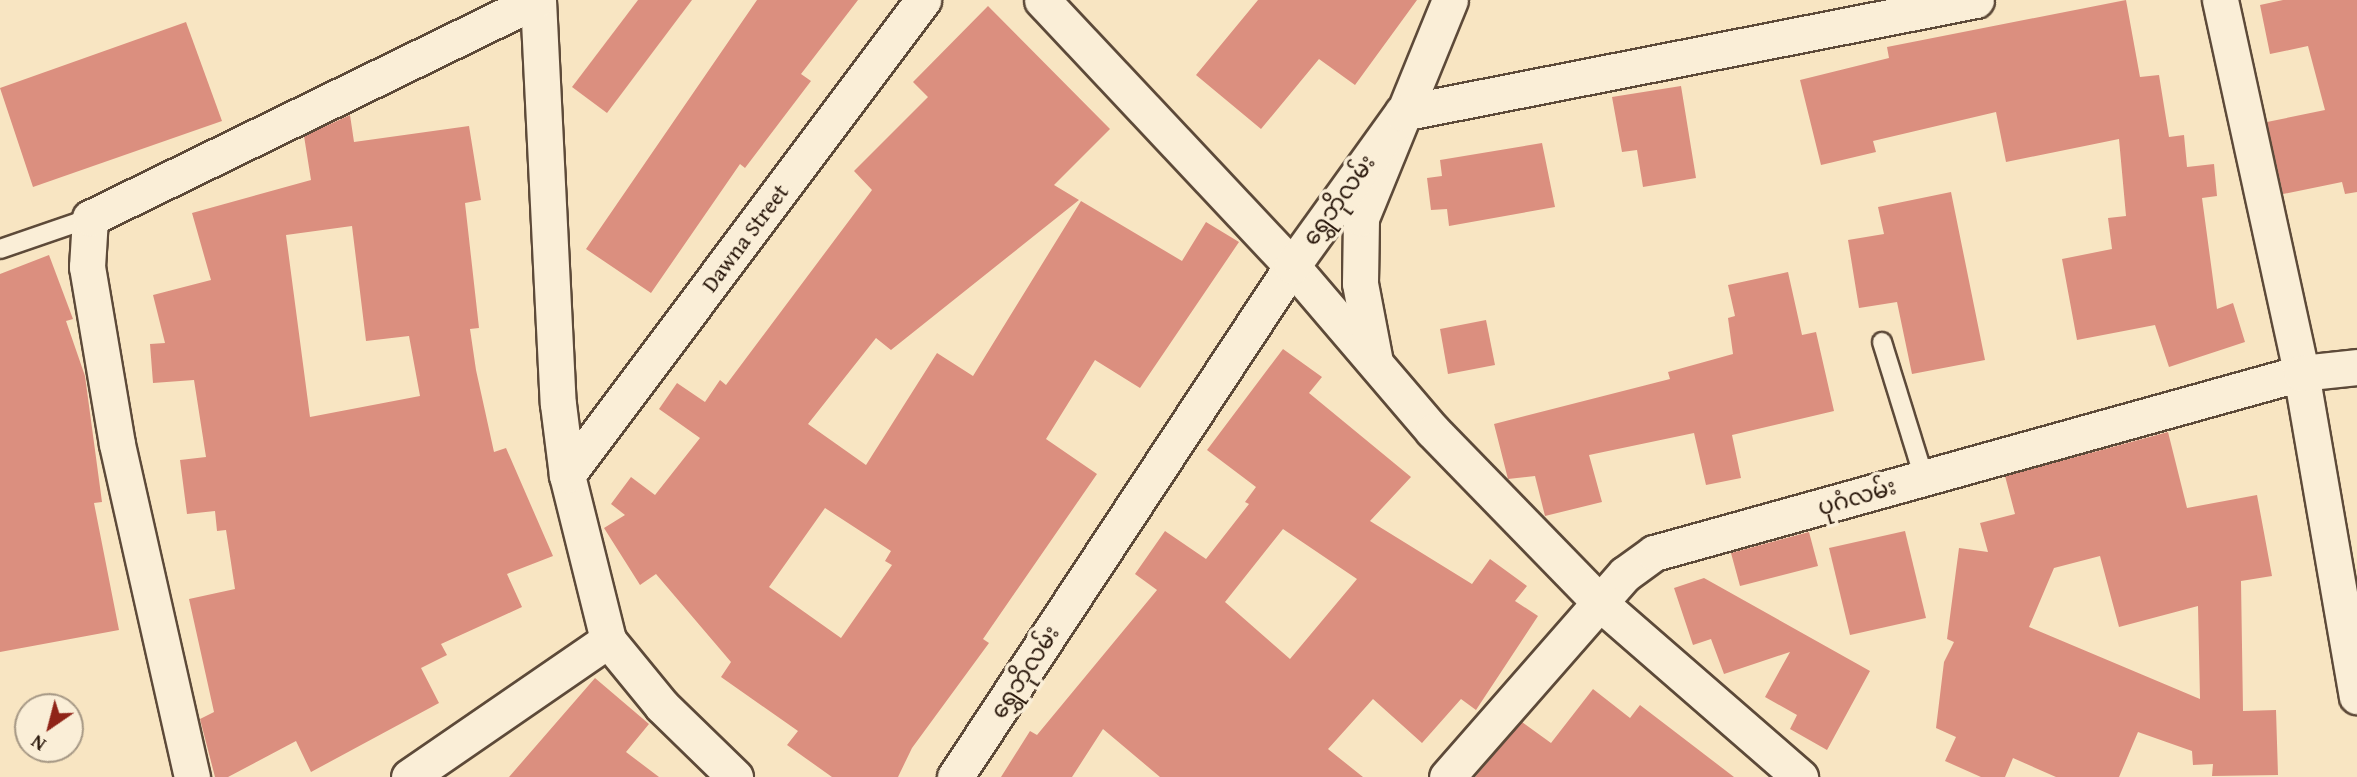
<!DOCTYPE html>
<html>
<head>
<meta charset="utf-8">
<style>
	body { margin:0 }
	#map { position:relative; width:2357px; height:777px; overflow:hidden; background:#f8e5c2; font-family:"Gentium Book Plus","Noto Sans Myanmar",serif }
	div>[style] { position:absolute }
	.building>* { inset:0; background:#db8f7f }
	.roads { filter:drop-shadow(2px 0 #5d4a39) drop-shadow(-2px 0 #5d4a39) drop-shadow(0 2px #5d4a39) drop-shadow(0 -2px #5d4a39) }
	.lane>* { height:18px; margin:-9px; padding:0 9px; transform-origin:9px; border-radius:9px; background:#faeed7 }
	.street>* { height:35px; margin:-17.5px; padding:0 17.5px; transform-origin:17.5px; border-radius:17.5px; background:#faeed7 }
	span { translate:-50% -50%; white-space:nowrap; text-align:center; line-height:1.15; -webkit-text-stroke:7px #faeed7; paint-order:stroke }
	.street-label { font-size:23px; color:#29170b }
	.north { position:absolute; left:14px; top:693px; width:70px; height:70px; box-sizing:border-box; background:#faeed7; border:2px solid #a69885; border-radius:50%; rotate:215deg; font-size:19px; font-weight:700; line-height:28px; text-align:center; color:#29170b }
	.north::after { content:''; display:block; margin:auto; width:24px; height:32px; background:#8f2418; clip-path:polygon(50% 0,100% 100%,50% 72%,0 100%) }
</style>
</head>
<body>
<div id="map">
	<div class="building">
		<i style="clip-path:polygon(638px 0,692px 0,607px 113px,572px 87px)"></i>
		<i style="clip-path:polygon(757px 0,858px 0,801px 74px,811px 81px,745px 168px,740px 164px,651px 293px,586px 249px)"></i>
		<i style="clip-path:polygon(1258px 0,1417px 0,1355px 85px,1319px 59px,1261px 129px,1196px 75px)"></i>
		<i style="clip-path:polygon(2126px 0,2140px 77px,2159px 75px,2169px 137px,2184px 135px,2187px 167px,2214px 164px,2217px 196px,2202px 198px,2217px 309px,2233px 303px,2245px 342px,2169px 367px,2155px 325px,2077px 340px,2062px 259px,2112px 249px,2108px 218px,2126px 216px,2119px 139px,2006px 162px,1996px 112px,1873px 141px,1876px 152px,1821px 165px,1800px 80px,1889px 58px,1887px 47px)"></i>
		<i style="clip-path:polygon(2283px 0,2357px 0,2357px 192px,2345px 194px,2342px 182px,2283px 194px,2267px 122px,2325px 110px,2308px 46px,2270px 54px,2260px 5px)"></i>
		<i style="clip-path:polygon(evenodd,988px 6px,1110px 129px,1054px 185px,1079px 200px,891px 350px,876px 338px,808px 424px,866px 465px,937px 353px,973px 376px,1081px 201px,1182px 261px,1206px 222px,1239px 242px,1140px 388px,1095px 360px,1046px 439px,1097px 474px,983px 639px,989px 643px,912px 748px,898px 777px,832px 777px,787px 745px,798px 731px,721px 677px,731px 662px,656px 574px,640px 585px,604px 528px,625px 515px,611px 504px,631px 477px,655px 495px,700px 438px,659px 409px,677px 383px,705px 402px,720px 380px,726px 385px,872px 190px,854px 171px,928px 97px,913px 82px,988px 6px,825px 508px,891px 551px,885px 561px,892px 565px,841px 638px,769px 587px,825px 508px)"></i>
		<i style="clip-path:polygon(186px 22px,222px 121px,33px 187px,0 88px)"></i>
		<i style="clip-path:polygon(1681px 86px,1696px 178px,1643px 187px,1637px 150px,1622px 152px,1612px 97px)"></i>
		<i style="clip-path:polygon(evenodd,350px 115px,354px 142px,469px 126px,481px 200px,465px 203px,479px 328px,470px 329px,476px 370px,494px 452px,506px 448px,553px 556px,507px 574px,522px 607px,441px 644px,447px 655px,421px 668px,439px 703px,311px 772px,296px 741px,228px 777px,215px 777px,200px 719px,214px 712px,189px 599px,235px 589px,226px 530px,217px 531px,215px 511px,187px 514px,180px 460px,206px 457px,194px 380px,153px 383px,150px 344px,165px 343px,153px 295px,211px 280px,192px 213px,311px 180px,304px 136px,350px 115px,352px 226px,366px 341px,409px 336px,420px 396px,310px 417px,286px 235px,352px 226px)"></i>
		<i style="clip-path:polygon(1542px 143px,1555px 207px,1449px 226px,1447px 209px,1431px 210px,1427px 178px,1442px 176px,1440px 160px)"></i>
		<i style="clip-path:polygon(1951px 192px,1985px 360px,1912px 374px,1897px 302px,1859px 308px,1848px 240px,1884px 234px,1878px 207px)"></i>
		<i style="clip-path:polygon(49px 255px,73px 319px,66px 321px,85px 376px,102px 502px,94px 503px,119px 630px,0 652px,0 274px)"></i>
		<i style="clip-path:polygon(1788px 272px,1802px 335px,1816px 332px,1834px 411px,1732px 435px,1741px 478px,1706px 485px,1694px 433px,1589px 455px,1602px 502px,1545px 516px,1535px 476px,1508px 479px,1494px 424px,1670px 379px,1668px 372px,1733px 354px,1728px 318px,1735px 316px,1728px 285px)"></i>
		<i style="clip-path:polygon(1486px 320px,1495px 365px,1448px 374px,1440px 329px)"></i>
		<i style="clip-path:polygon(evenodd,1283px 349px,1322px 377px,1309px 393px,1411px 477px,1370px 521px,1472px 584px,1490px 559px,1527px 586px,1515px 601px,1538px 616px,1476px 710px,1461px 699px,1422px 743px,1373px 699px,1328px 749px,1363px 777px,1160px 777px,1103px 729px,1072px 777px,1001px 777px,1030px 731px,1037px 735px,1157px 590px,1135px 574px,1165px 531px,1206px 559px,1249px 504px,1245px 502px,1256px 487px,1207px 450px,1283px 349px,1283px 529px,1357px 579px,1290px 659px,1225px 602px,1283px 529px)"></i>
		<i style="clip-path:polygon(evenodd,2168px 432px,2187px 508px,2257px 495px,2272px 576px,2241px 581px,2243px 711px,2276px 710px,2278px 775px,2212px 776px,2213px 764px,2193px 765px,2192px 751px,2138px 732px,2119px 777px,2056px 777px,2013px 758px,2005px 777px,1981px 777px,1945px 761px,1956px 737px,1936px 728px,1944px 662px,1954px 642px,1947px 639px,1959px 548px,1988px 552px,1980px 523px,2015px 514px,2005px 476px,2168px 432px,2100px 556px,2119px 627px,2198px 606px,2200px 699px,2029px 627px,2054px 568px,2100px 556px)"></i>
		<i style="clip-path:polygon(1905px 531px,1926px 618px,1850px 635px,1829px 548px)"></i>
		<i style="clip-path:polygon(1809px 532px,1818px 566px,1740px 586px,1731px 553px)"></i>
		<i style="clip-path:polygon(1704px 578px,1870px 671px,1827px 750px,1790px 729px,1797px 715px,1765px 697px,1790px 652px,1724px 674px,1711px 639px,1693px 645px,1674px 588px)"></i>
		<i style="clip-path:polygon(595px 678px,649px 724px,626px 752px,659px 777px,509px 777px)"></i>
		<i style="clip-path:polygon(1593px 689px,1630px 718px,1640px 705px,1734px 777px,1475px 777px,1522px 722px,1551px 743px)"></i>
	</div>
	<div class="roads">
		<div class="lane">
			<i style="left:0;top:249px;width:95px;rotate:-19deg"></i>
			<i style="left:1882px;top:342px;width:142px;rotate:72.8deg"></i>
		</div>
		<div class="street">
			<i style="left:538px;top:0;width:404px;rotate:87.2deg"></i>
			<i style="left:558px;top:404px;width:72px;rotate:82.8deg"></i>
			<i style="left:567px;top:475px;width:170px;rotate:76deg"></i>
			<i style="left:608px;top:640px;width:85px;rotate:50.7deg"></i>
			<i style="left:662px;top:706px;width:102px;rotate:44.2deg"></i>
			<i style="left:1042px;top:0;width:365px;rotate:46.8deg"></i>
			<i style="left:1292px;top:266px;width:217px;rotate:49.5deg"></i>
			<i style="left:1433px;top:431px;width:241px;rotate:45.8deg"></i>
			<i style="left:1601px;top:604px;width:264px;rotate:41deg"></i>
			<i style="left:2220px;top:0;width:382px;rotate:77.7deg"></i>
			<i style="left:2301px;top:373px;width:328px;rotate:80.2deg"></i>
			<i style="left:1375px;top:362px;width:80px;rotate:-100.8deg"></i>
			<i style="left:1360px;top:283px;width:65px;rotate:-89.1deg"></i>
			<i style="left:1361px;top:218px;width:235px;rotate:-67.8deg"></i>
			<i style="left:567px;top:475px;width:594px;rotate:-53.15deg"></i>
			<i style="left:192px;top:777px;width:341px;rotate:-102.7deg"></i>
			<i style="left:117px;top:444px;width:180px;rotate:-99.6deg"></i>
			<i style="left:87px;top:267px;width:49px;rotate:-86.5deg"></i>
			<i style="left:90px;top:218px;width:496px;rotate:-26deg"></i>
			<i style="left:409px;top:777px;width:242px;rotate:-34.5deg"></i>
			<i style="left:955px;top:777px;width:612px;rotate:-56.6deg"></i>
			<i style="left:1292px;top:266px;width:188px;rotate:-54.3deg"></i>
			<i style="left:1402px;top:113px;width:585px;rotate:-11.14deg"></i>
			<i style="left:1447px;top:777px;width:270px;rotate:-48.8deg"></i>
			<i style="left:1625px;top:574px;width:36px;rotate:-36deg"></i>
			<i style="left:1654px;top:553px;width:672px;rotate:-15.55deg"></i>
			<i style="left:2301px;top:373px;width:56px;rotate:-6.1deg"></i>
		</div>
	</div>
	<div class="street-label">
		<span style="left:1339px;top:200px;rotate:-54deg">ရွှေဘိုလမ်း</span>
		<span style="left:745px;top:238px;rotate:-53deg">Dawna Street</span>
		<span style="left:1857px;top:497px;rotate:-16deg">ပုဂံလမ်း</span>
		<span style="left:1025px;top:672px;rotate:-57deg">ရွှေဘိုလမ်း</span>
	</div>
	<div class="north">N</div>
</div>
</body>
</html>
